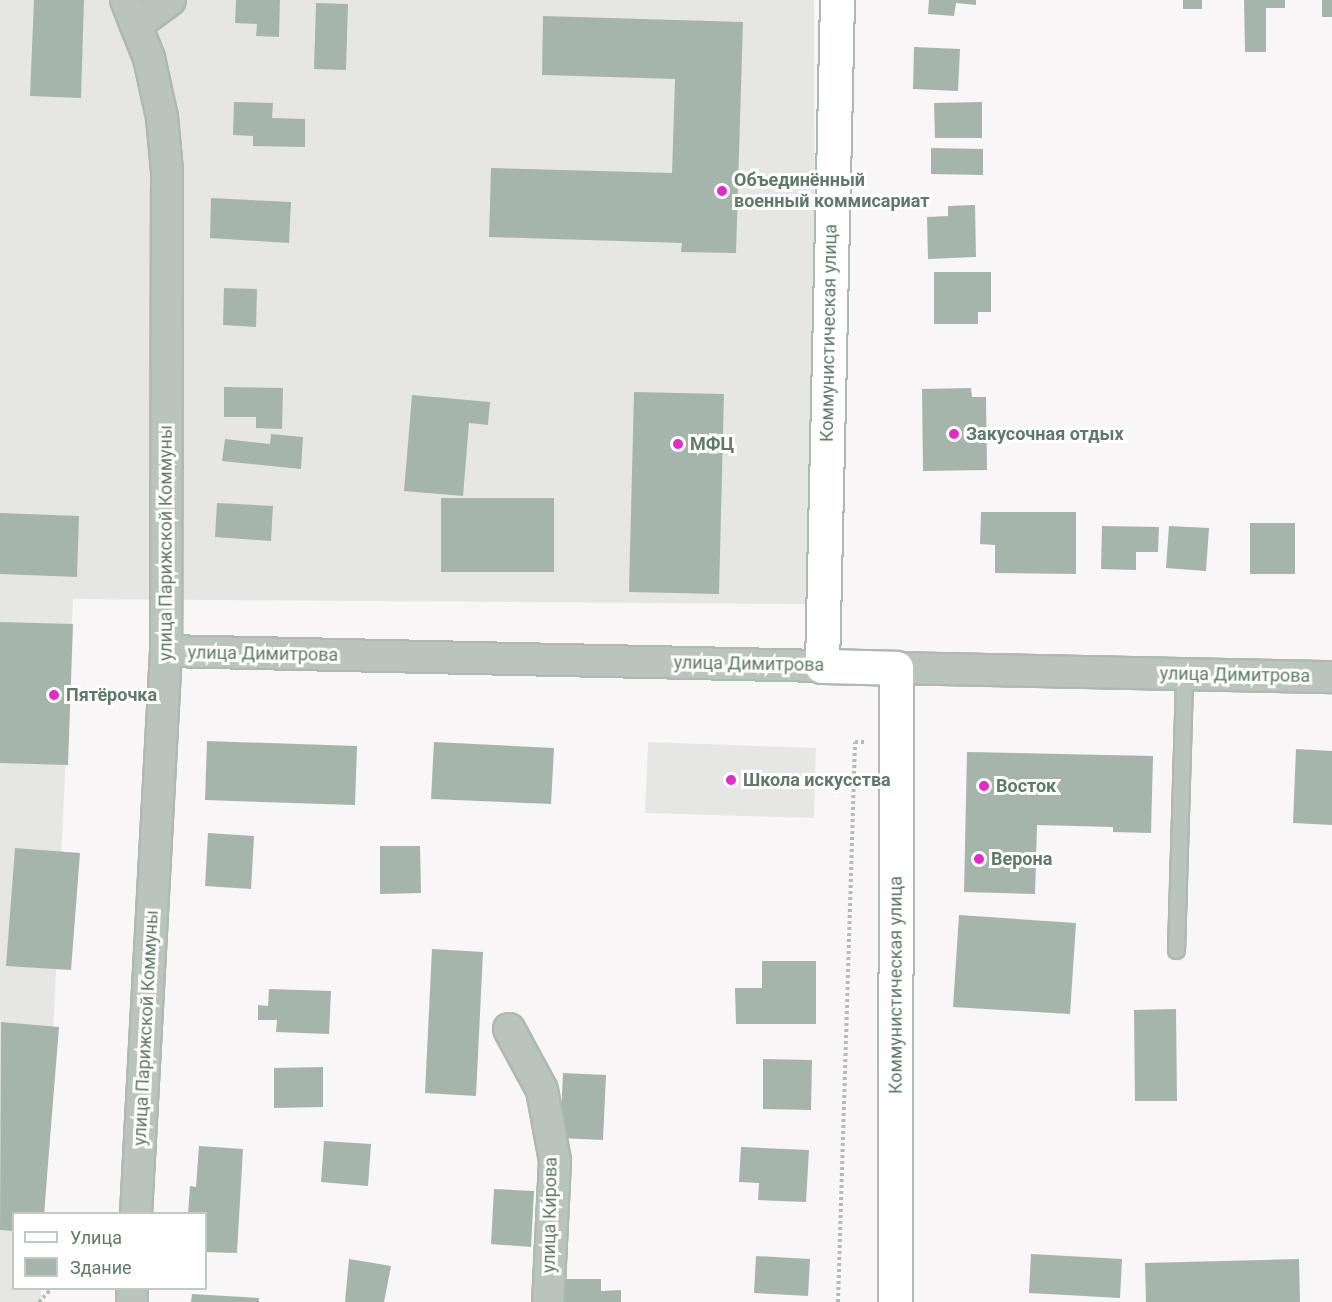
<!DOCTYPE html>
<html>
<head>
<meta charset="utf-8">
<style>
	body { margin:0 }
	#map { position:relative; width:1332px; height:1302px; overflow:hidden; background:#f8f6f6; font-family:Roboto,sans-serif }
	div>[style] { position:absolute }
	.built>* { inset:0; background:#e6e7e5 }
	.building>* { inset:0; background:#a6b5ab }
	.path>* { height:4px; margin-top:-2px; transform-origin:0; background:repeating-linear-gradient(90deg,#b3bcb6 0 3px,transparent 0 6px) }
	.roads { filter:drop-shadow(2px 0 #adb9b1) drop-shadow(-2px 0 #adb9b1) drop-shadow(0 2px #adb9b1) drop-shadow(0 -2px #adb9b1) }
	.lane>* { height:15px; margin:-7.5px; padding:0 7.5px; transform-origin:7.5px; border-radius:7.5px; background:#bac4be }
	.street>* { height:30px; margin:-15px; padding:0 15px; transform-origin:15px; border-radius:15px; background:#bac4be }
	.secondary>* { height:33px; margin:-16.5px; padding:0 16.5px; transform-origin:16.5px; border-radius:16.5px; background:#fff }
	.dots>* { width:16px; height:16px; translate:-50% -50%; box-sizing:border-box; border:3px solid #fff; border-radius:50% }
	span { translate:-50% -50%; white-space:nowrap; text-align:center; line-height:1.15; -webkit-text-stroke:6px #fff; paint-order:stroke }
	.poi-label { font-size:18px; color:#5e7b69; font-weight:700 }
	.left { translate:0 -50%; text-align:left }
	.street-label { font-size:18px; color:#5e7b69 }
	.legend { position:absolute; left:12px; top:1212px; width:195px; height:78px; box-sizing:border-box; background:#fff; border:2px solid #bfcac3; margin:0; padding:8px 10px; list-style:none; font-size:18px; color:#5e7b69 }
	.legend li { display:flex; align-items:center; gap:12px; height:30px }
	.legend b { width:30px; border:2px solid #bfcac3 }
</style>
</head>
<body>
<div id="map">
	<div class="built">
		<i style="clip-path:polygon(0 0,814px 0,816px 604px,73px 599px,45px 1213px,14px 1214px,14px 1288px,41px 1289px,41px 1302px,0 1302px)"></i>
		<i style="clip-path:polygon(648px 742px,816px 748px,814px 818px,645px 813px)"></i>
	</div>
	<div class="building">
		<i style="clip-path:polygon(34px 0,84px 0,81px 98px,30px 96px)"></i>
		<i style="clip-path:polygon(236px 0,280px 0,279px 37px,256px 36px,257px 24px,235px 23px)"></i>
		<i style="clip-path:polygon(929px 0,976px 0,976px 5px,956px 3px,954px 16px,928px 14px)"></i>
		<i style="clip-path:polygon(1183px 0,1202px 0,1202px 9px,1183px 9px)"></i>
		<i style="clip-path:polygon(1244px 0,1285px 0,1285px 8px,1266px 8px,1266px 52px,1245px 52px)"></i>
		<i style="clip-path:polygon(1322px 0,1332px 0,1332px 17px,1322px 17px)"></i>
		<i style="clip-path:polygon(316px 3px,348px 4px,346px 70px,314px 69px)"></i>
		<i style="clip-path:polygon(543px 16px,743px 22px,736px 253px,681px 252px,682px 243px,489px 237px,491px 168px,672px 173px,675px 79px,542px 75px)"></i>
		<i style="clip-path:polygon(914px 47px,960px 49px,958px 91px,913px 89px)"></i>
		<i style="clip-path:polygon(234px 102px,273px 103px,272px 118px,305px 119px,305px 147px,253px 146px,253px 136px,233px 135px)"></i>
		<i style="clip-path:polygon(982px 102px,982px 138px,935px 138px,934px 103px)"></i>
		<i style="clip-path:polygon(931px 148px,983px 149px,983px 175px,931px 174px)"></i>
		<i style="clip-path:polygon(211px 198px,291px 202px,289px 243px,210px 238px)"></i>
		<i style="clip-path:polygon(975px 205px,976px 257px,928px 259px,927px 217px,948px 216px,948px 206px)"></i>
		<i style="clip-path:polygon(934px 272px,991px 272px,991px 312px,978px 312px,978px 324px,934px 324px)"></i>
		<i style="clip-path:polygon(224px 288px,257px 289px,256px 327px,223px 325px)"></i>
		<i style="clip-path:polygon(224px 387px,283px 388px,282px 429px,256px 428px,256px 417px,224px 417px)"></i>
		<i style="clip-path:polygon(971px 388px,972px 397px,986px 397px,987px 470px,923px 471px,922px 389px)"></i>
		<i style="clip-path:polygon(634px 392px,724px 394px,719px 594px,629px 592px)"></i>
		<i style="clip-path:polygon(412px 395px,490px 402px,488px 425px,469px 423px,463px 496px,404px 491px)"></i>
		<i style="clip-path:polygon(271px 434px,303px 437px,301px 469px,222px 461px,225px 439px,270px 444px)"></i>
		<i style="clip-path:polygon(441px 498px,554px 498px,554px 572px,441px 572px)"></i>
		<i style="clip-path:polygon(217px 503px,273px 506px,271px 541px,215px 537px)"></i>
		<i style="clip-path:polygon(981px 512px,1076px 512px,1076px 574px,995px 573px,995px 545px,980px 544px)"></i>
		<i style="clip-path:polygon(0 513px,79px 516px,77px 577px,0 574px)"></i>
		<i style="clip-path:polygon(1250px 523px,1295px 523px,1295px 574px,1250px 574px)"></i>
		<i style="clip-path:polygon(1102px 526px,1159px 527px,1158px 552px,1136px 552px,1136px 570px,1101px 569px)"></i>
		<i style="clip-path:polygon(1169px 526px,1209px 528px,1206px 571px,1166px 568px)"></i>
		<i style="clip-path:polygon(0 622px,73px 624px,68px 765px,0 763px)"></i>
		<i style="clip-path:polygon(207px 741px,357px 746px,355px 805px,205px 800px)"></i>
		<i style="clip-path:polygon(434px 742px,554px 748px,551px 804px,431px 799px)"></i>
		<i style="clip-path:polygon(1296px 749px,1332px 751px,1332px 825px,1293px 823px)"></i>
		<i style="clip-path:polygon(967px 752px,1153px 756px,1151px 833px,1113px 832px,1113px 827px,1037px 825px,1035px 894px,964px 892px)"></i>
		<i style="clip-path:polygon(208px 833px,254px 836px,251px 889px,205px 886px)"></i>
		<i style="clip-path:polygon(380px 846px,420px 846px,421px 893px,380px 894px)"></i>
		<i style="clip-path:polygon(15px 848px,80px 853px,71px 970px,6px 966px)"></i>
		<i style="clip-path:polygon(959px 915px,1076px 923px,1070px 1014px,953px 1007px)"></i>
		<i style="clip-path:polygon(432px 949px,483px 952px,476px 1096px,425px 1093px)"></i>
		<i style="clip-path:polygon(762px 961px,816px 961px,816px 1024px,736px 1024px,735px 988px,762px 988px)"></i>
		<i style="clip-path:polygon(269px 989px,331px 991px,329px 1034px,276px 1032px,277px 1020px,258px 1020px,258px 1005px,268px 1006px)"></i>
		<i style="clip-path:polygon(1176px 1009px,1177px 1101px,1135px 1101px,1134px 1010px)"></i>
		<i style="clip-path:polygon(1px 1022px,59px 1027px,44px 1214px,14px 1214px,14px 1231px,0 1230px)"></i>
		<i style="clip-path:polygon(763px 1059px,812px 1060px,811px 1110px,763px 1109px)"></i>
		<i style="clip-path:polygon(323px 1067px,323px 1107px,274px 1108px,274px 1068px)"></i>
		<i style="clip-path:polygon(563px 1073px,606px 1075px,603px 1140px,560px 1138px)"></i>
		<i style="clip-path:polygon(324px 1141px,371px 1144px,368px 1186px,321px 1182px)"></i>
		<i style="clip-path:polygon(199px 1146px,243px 1149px,237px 1253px,206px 1252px,206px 1214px,188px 1214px,190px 1186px,196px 1187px)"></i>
		<i style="clip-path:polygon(741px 1147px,809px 1150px,806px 1202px,758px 1200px,759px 1183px,739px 1182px)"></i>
		<i style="clip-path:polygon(494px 1189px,534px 1191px,531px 1247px,491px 1244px)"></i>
		<i style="clip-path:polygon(1031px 1254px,1122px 1259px,1120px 1298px,1029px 1293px)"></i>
		<i style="clip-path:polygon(756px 1256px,810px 1259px,808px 1296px,754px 1293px)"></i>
		<i style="clip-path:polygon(349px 1259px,391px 1266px,384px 1302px,345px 1302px)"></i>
		<i style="clip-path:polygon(1299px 1259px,1300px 1302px,1146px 1302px,1145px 1263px)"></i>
		<i style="clip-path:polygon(563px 1279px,601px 1279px,601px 1291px,621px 1290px,621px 1302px,564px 1302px)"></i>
		<i style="clip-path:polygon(192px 1294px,259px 1298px,259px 1302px,191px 1302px)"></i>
	</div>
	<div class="path">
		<i style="left:39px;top:1302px;width:19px;rotate:-47deg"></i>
		<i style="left:838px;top:1302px;width:560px;rotate:-88.26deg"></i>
		<i style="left:855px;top:742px;width:10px"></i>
	</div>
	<div class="roads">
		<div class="lane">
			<i style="left:1176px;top:950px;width:276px;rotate:-88.3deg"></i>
		</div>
		<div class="street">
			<i style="left:126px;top:0;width:62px;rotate:68.4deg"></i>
			<i style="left:149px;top:58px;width:60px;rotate:77.6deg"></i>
			<i style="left:162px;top:117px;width:54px;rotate:84.7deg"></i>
			<i style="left:167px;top:171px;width:480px;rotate:90.1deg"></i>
			<i style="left:166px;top:651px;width:564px;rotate:93.05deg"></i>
			<i style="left:136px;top:25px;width:42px;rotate:-36.3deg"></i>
			<i style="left:166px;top:651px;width:656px;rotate:1.31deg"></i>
			<i style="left:896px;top:668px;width:436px;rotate:1.2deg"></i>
			<i style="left:509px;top:1029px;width:69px;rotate:61.6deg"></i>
			<i style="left:542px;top:1090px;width:72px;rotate:79.6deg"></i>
			<i style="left:555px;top:1161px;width:141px;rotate:92.8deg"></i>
			<i style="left:132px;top:1302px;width:14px;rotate:-90deg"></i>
		</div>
		<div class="secondary">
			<i style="left:837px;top:0;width:666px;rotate:91.29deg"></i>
			<i style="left:822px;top:666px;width:74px;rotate:1.5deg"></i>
			<i style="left:896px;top:668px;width:634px;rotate:90.09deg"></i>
		</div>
	</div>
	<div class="dots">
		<i style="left:722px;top:191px;background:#e529c9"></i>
		<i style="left:954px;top:434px;background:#e529c9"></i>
		<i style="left:678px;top:444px;background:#e529c9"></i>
		<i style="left:54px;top:695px;background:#e529c9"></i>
		<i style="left:731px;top:780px;background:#e529c9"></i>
		<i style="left:984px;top:786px;background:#e529c9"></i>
		<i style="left:979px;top:859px;background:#e529c9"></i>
	</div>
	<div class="poi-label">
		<span class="left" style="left:734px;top:191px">Объединённый<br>военный коммисариат</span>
		<span class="left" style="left:966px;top:434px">Закусочная отдых</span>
		<span class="left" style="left:690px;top:444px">МФЦ</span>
		<span class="left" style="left:66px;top:695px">Пятёрочка</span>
		<span class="left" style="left:743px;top:780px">Школа искусства</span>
		<span class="left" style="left:996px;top:786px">Восток</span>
		<span class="left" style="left:991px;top:859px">Верона</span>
	</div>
	<div class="street-label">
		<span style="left:829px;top:333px;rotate:-89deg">Коммунистическая улица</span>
		<span style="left:166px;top:543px;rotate:-90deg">улица Парижской Коммуны</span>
		<span style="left:263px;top:654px;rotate:1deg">улица Димитрова</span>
		<span style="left:749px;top:664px;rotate:1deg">улица Димитрова</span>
		<span style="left:1235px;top:675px;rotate:1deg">улица Димитрова</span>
		<span style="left:896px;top:985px;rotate:-90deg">Коммунистическая улица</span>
		<span style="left:146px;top:1028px;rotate:-87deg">улица Парижской Коммуны</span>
		<span style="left:550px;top:1215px;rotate:-89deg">улица Кирова</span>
	</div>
	<ul class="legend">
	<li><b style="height:8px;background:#fff"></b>Улица</li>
	<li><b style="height:16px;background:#a6b5ab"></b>Здание</li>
	</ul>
</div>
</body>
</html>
